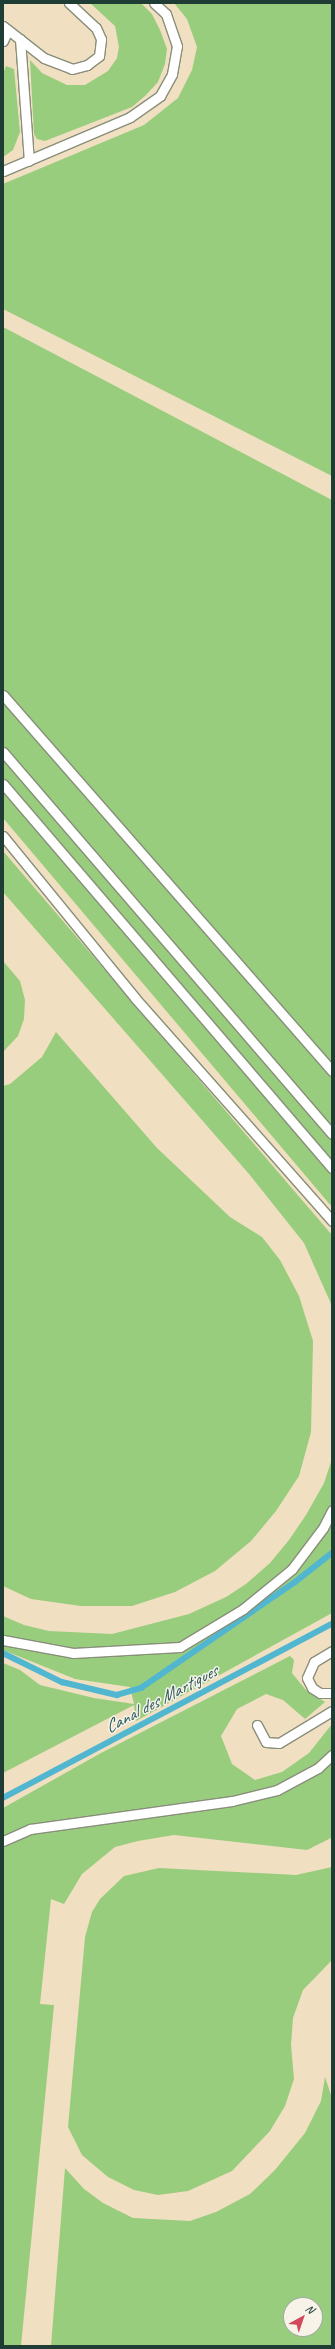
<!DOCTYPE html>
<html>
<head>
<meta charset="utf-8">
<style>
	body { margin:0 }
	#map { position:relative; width:335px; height:2349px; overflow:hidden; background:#f0dfc0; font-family:Caveat,sans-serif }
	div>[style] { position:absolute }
	.green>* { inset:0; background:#98cd7e }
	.stream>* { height:5.5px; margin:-2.75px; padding:0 2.75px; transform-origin:2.75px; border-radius:2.75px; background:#51b6cf }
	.roads { filter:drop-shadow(1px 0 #888e7a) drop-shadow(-1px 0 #888e7a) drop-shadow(0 1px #888e7a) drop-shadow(0 -1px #888e7a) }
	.service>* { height:9px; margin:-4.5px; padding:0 4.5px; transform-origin:4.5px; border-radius:4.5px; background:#fff }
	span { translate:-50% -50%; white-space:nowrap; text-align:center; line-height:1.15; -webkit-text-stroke:3px #f7f3e8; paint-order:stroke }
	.water-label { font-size:18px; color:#2c5b5b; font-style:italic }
	.frame { position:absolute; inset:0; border:4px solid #1f3d34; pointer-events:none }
	.north { position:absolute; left:283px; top:2297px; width:40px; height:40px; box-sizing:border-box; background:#f7f3e8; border:1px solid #a1aaa0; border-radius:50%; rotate:40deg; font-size:11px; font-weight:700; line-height:16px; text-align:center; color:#1f3d34 }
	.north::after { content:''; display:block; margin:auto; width:14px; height:18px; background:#d1495b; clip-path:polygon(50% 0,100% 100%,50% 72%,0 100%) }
</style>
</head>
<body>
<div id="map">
	<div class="green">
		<i style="clip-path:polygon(90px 3px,141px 3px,152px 14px,160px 30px,167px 49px,165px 64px,158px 82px,146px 95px,132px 107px,45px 141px,37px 139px,34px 134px,30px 60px,42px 73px,67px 85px,85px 85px,108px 71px,117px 58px,119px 47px,115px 26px)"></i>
		<i style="clip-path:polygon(174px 3px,332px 3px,332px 476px,3px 309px,3px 184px,144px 125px,178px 98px,192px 70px,197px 47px,187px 19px)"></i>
		<i style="clip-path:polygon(6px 66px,14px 69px,20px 132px,13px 150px,3px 157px,3px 74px)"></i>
		<i style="clip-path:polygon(3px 327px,332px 500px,332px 1207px,3px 818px)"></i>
		<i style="clip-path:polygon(3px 851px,332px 1235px,332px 1306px,304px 1243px,249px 1174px,3px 892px)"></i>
		<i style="clip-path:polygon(3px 961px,20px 981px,25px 1000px,24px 1019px,18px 1036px,3px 1052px)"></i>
		<i style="clip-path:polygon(56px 1032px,157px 1148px,230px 1217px,262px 1237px,280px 1260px,299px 1296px,313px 1341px,311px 1432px,299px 1476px,276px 1511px,251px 1541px,215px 1571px,175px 1592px,132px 1606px,81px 1606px,31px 1599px,3px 1586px,3px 1086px,10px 1084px,42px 1057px)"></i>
		<i style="clip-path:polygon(332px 1459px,332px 1613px,136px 1721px,134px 1705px,3px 1773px,3px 1663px,20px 1670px,40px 1685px,94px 1698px,134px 1704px,130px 1687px,75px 1679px,3px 1650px,3px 1616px,24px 1625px,49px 1631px,112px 1634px,189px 1614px,226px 1597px,246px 1584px,270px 1563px,289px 1540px,306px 1515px,324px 1483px)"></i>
		<i style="clip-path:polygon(290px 1656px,294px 1660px,292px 1673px,305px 1689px,325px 1702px,305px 1719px,283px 1700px,266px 1694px,237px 1709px,221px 1736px,232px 1764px,255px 1780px,282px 1772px,309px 1753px,332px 1724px,331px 1838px,307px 1850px,174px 1835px,138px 1841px,115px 1847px,82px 1874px,64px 1904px,51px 1899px,40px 2004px,54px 2005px,21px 2346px,3px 2346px,3px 1808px,101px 1753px)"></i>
		<i style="clip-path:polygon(332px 1867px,332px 1960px,303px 1990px,293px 2018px,291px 2045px,294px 2079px,285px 2106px,270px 2131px,232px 2171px,188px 2191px,158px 2195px,134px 2190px,108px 2177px,82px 2155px,68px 2127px,85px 1937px,92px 1912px,100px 1899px,124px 1876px,159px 1868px,296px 1875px)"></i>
		<i style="clip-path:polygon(evenodd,325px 2077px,332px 2098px,332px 2346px,51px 2346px,65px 2168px,84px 2189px,103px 2203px,133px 2218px,190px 2221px,216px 2212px,250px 2194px,275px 2170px,305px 2133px,321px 2101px,325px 2077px,291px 2305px,315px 2305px,315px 2329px,291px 2329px,291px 2305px)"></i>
	</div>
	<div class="stream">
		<i style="left:3px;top:1653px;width:66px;rotate:26.2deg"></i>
		<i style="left:62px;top:1682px;width:57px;rotate:13.3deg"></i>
		<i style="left:117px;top:1695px;width:25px;rotate:-16deg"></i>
		<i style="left:141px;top:1688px;width:186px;rotate:-34.5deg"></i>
		<i style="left:294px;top:1583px;width:48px;rotate:-38.3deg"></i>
		<i style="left:3px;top:1798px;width:372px;rotate:-27.9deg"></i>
	</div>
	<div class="roads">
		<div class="service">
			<i style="left:3px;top:26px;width:52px;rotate:38deg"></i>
			<i style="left:44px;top:58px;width:30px;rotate:21deg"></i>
			<i style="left:72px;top:69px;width:16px;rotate:-15deg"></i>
			<i style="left:87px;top:65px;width:15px;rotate:-37deg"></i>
			<i style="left:99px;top:56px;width:17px;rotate:-83deg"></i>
			<i style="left:101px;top:39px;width:12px;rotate:-114deg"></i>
			<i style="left:96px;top:28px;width:37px;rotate:-137deg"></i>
			<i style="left:20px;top:39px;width:122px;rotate:85.8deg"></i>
			<i style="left:3px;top:41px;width:12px;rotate:-66deg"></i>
			<i style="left:3px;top:171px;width:138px;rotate:-23deg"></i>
			<i style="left:130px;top:117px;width:37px;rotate:-35deg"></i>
			<i style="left:160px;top:96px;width:25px;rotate:-61deg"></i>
			<i style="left:172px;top:74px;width:28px;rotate:-80deg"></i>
			<i style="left:177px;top:46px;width:34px;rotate:-109deg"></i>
			<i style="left:166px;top:14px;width:16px;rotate:-137deg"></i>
			<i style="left:3px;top:695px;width:500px;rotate:48.8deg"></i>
			<i style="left:3px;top:752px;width:504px;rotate:49.26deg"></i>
			<i style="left:3px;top:784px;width:506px;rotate:49.41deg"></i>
			<i style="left:3px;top:836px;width:209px;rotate:50.8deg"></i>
			<i style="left:135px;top:998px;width:298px;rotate:48.5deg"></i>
			<i style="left:3px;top:1640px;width:71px;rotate:10.5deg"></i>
			<i style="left:73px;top:1653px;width:107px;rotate:-3.2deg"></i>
			<i style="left:180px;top:1647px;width:74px;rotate:-31.1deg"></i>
			<i style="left:243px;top:1609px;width:63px;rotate:-39.2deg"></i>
			<i style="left:292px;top:1569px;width:51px;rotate:-52.9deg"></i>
			<i style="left:323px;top:1528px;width:20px;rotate:-63deg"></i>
			<i style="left:332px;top:1651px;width:21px;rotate:149deg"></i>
			<i style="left:314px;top:1662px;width:17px;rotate:114deg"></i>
			<i style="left:307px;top:1678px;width:11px;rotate:63deg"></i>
			<i style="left:312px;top:1688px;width:9px;rotate:32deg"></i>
			<i style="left:320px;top:1693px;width:12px"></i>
			<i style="left:257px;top:1725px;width:19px;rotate:62deg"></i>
			<i style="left:266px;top:1742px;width:13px;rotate:4deg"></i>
			<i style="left:279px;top:1743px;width:62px;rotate:-31.1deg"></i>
			<i style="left:3px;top:1841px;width:30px;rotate:-24deg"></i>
			<i style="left:30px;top:1829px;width:204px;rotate:-7.9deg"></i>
			<i style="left:232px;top:1801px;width:46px;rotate:-13.7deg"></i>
			<i style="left:277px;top:1790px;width:47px;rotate:-28.2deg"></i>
			<i style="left:318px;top:1768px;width:19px;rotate:-43deg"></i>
		</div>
	</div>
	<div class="water-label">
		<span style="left:161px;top:1699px;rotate:-28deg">Canal des Martigues</span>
	</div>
	<div class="frame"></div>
	<div class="north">N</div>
</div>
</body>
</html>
